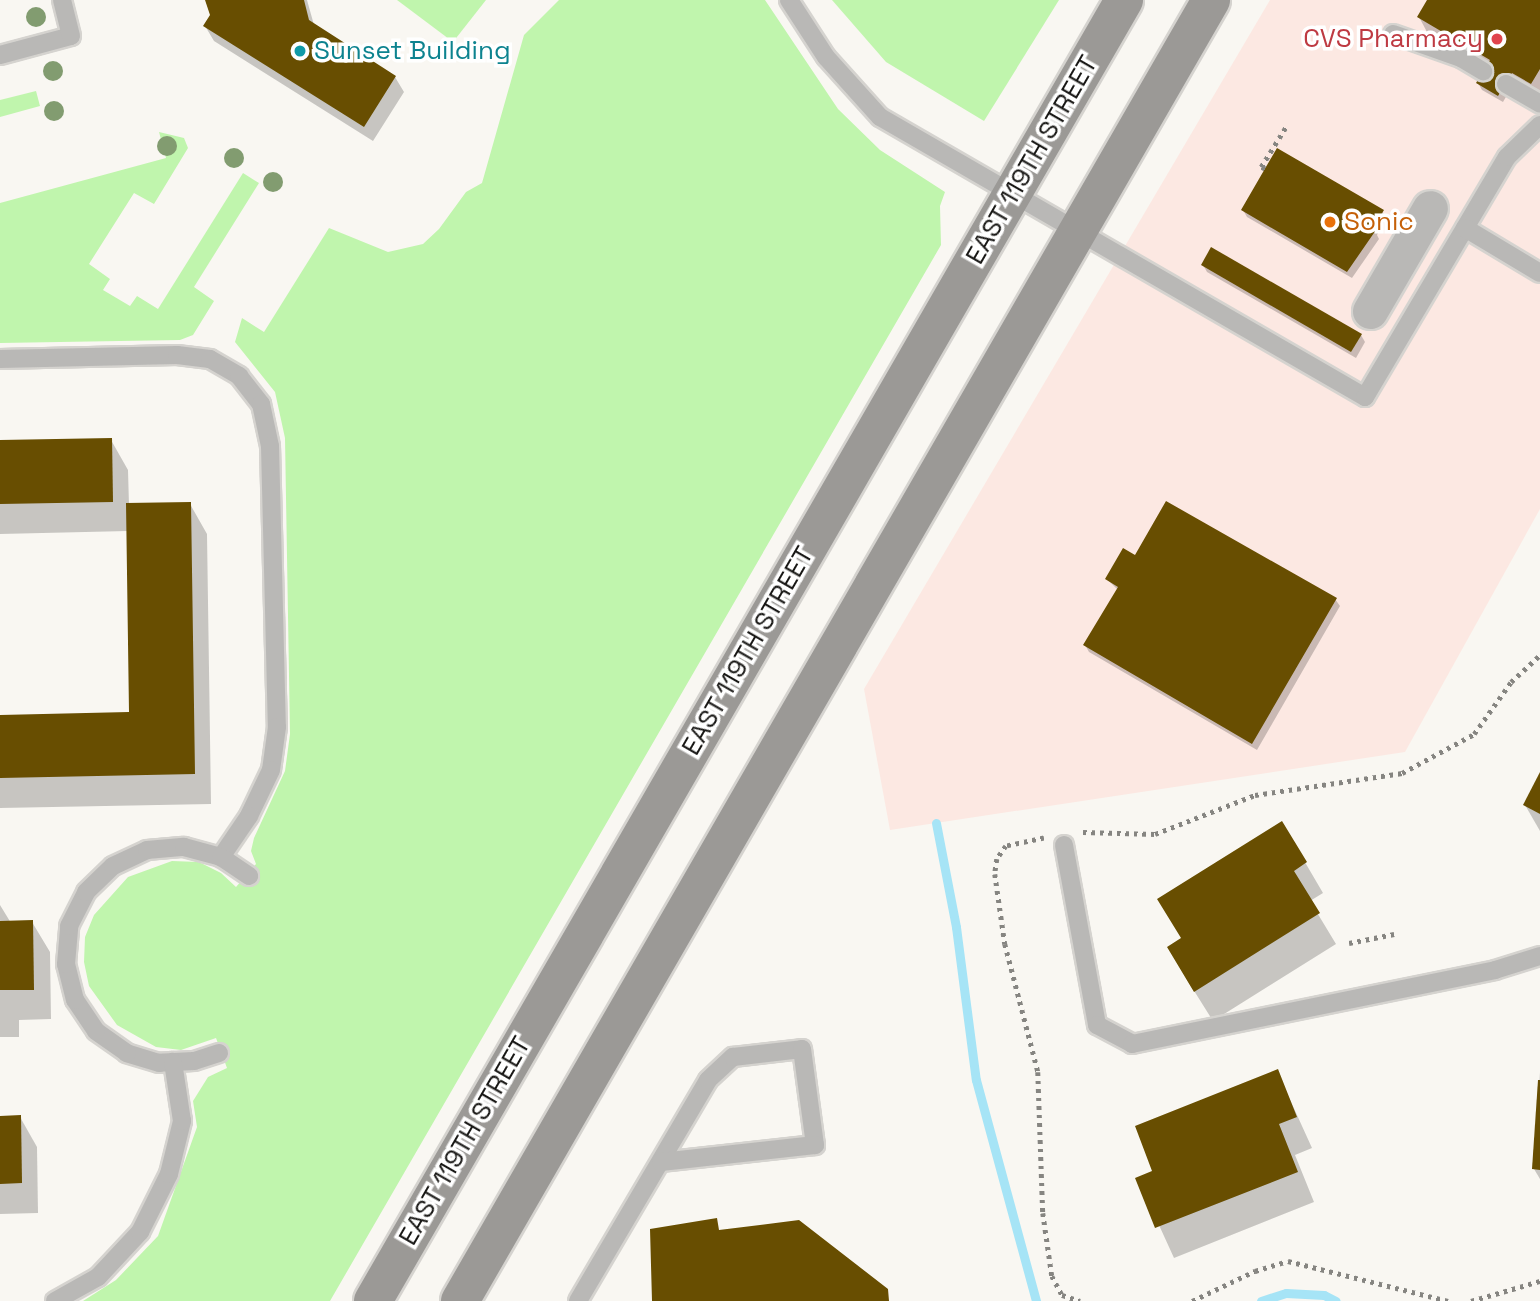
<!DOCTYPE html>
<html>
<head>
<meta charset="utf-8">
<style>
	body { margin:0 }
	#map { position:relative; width:1540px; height:1301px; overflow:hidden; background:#f9f7f2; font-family:"Space Grotesk",sans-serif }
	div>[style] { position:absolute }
	.commercial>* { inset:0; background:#fce8e2 }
	.green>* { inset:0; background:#c0f5ad }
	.shadow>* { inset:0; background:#0003 }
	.stream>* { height:9px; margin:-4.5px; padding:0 4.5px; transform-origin:4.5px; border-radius:4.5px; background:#a6e4f6 }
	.building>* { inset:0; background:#684e01 }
	.path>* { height:4.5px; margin-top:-2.25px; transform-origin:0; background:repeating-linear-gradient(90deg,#868581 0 3.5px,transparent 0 8.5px) }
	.roads { filter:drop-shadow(2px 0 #d5d3cf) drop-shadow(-2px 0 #d5d3cf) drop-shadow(0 2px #d5d3cf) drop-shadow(0 -2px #d5d3cf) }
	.lane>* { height:18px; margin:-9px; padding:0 9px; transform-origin:9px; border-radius:9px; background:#b9b8b6 }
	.street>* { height:35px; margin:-17.5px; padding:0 17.5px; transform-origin:17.5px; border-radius:17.5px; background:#b9b8b6 }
	.secondary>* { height:38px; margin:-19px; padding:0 19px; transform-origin:19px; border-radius:19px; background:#9b9996 }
	.trees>* { width:20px; height:20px; margin:-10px; border-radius:50%; background:#829c70 }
	.dots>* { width:19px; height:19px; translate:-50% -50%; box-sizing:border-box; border:4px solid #fff; border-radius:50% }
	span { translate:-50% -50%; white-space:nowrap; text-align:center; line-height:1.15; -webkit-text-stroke:7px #fff; paint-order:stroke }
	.health-label { font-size:26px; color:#be3a42 }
	.right { translate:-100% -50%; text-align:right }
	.culture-label { font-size:26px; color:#0d838f }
	.left { translate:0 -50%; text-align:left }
	.street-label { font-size:26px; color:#181715 }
	.food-label { font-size:26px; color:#c56008 }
</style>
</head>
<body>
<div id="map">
	<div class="commercial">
		<i style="clip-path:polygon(1270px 0,1540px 0,1540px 509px,1405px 752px,890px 830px,864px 689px)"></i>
	</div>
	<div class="green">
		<i style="clip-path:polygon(397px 0,486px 0,453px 42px)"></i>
		<i style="clip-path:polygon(559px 0,765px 0,838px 109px,880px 150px,945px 192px,940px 206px,941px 245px,330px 1301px,83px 1301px,116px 1280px,158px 1236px,197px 1127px,193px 1101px,208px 1077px,227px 1068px,216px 1038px,181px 1050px,156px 1047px,117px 1025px,89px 986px,84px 962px,85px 937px,94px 915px,128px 877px,172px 861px,199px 862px,221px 873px,236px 887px,256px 864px,251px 851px,254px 838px,285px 771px,290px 734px,285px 438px,275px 392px,235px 342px,242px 318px,264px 332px,329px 228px,388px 252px,423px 244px,439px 229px,466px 192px,482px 183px,524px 35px)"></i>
		<i style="clip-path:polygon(832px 0,1059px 0,984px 121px,886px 62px)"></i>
		<i style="clip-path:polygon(36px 91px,40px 106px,0 117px,0 100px)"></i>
		<i style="clip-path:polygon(159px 132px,184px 138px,188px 148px,154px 204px,134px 193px,89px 264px,110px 279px,103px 290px,130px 306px,137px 296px,158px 309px,243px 173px,259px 183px,194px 287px,214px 301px,193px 335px,180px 340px,0 343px,0 203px,166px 158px)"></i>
	</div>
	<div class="shadow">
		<i style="clip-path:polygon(207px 0,307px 0,314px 25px,395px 77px,404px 92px,373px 141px,214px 41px,205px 26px,212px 15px)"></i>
		<i style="clip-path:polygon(1429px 0,1540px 0,1540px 98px,1514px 83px,1503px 102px,1482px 90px,1478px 83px,1488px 67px,1427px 32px,1419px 17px)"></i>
		<i style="clip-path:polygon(1243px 210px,1382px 211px,1386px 218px,1377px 235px,1379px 239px,1352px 278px,1247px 217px)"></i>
		<i style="clip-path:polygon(1203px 265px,1361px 335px,1365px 342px,1356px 358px,1207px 272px)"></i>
		<i style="clip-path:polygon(111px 440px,128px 470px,129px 505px,190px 504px,207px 534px,211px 804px,0 808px,0 717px,131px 714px,128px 531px,0 534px,0 442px)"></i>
		<i style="clip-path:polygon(1136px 557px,1335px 599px,1340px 606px,1257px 750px,1089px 652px,1085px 645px,1118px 590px,1107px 579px)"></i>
		<i style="clip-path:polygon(1540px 776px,1540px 831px,1525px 805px)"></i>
		<i style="clip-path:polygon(1282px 823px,1323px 893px,1310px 901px,1336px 944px,1213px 1021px,1186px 978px,1182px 940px)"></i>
		<i style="clip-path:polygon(0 905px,11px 923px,32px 922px,50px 952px,51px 1019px,19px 1020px,19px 1037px,0 1037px)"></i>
		<i style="clip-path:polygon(1277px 1071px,1312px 1148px,1295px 1155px,1314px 1202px,1174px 1258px,1138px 1179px,1155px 1172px)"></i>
		<i style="clip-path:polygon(1540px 1072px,1540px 1179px,1534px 1169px)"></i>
		<i style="clip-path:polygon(0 1117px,20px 1117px,37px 1147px,38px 1213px,0 1214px)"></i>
	</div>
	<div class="stream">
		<i style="left:936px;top:823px;width:106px;rotate:79.1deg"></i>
		<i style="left:956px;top:927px;width:154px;rotate:82.6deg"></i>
		<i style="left:976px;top:1080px;width:229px;rotate:74.8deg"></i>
		<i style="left:1261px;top:1301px;width:26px;rotate:-18deg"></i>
		<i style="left:1286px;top:1293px;width:38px;rotate:3deg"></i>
		<i style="left:1324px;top:1295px;width:13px;rotate:27deg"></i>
	</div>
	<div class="building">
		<i style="clip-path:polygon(205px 0,304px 0,309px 20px,396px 76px,364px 127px,203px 26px,210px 15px)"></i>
		<i style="clip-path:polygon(1427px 0,1540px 0,1540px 69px,1531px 84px,1512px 73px,1498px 96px,1476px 83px,1490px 60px,1417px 17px)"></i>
		<i style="clip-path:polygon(1277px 148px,1384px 210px,1373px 228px,1376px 230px,1347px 272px,1241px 210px)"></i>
		<i style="clip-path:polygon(1211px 247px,1362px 334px,1351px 352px,1201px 265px)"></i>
		<i style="clip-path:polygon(112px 438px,113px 502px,0 504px,0 440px)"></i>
		<i style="clip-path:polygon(1166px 501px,1337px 598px,1252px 744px,1083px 645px,1118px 587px,1105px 579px,1123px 548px,1135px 555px)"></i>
		<i style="clip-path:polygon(191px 502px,195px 774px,0 778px,0 715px,129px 712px,126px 503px)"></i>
		<i style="clip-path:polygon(1540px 772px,1540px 814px,1523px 805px)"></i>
		<i style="clip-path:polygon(1282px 821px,1307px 862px,1294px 871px,1320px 913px,1194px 992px,1167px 947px,1181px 938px,1157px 899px)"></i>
		<i style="clip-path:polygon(33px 920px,34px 990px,0 990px,0 921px)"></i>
		<i style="clip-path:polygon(1278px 1069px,1297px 1117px,1279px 1124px,1298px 1172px,1155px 1228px,1135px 1178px,1152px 1171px,1135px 1126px)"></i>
		<i style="clip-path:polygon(1538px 1080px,1540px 1080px,1540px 1170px,1532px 1169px)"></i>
		<i style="clip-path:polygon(21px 1115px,22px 1183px,0 1184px,0 1116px)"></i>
		<i style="clip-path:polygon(717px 1218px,719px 1230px,799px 1220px,888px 1289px,889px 1301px,652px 1301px,650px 1229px)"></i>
	</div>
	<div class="path">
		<i style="left:1265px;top:169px;width:4px;rotate:-153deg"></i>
		<i style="left:1261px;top:167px;width:49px;rotate:-58.2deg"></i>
		<i style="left:1083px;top:832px;width:72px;rotate:1.6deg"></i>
		<i style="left:1155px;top:834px;width:107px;rotate:-21.3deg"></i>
		<i style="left:1255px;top:795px;width:149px;rotate:-8.5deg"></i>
		<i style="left:1402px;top:773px;width:82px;rotate:-28.4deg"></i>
		<i style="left:1474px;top:734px;width:64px;rotate:-54.6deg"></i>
		<i style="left:1511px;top:682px;width:40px;rotate:-43deg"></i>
		<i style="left:1044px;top:838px;width:39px;rotate:168deg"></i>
		<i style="left:1006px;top:846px;width:16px;rotate:125deg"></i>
		<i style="left:997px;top:859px;width:15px;rotate:98deg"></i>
		<i style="left:995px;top:874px;width:71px;rotate:81.9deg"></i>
		<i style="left:1005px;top:944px;width:132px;rotate:75.5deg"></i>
		<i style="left:1038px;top:1072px;width:141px;rotate:88deg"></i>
		<i style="left:1043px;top:1213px;width:64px;rotate:81.9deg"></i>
		<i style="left:1052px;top:1276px;width:21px;rotate:62deg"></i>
		<i style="left:1062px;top:1295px;width:19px;rotate:18deg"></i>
		<i style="left:1349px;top:943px;width:46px;rotate:-11.3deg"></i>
		<i style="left:1192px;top:1301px;width:70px;rotate:-25.5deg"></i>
		<i style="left:1255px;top:1271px;width:34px;rotate:-17deg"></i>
		<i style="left:1288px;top:1261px;width:165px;rotate:14deg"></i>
		<i style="left:1471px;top:1301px;width:72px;rotate:-16.2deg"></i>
	</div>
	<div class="roads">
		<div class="lane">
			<i style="left:789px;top:0;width:68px;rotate:57deg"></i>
			<i style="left:826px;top:57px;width:81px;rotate:48deg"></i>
			<i style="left:880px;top:117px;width:560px;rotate:30deg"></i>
			<i style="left:1365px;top:397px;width:279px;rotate:-59.4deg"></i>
			<i style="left:1507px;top:157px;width:46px;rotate:-44.1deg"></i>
			<i style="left:1393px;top:34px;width:72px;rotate:19.4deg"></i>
			<i style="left:1461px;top:58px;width:26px;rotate:31deg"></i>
			<i style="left:0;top:55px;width:73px;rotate:-15deg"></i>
			<i style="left:71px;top:36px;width:37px;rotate:-104deg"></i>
			<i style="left:1506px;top:84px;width:39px;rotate:30deg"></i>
			<i style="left:1465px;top:228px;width:87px;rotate:31deg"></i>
			<i style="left:0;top:359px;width:177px;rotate:-1.3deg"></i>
			<i style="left:177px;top:355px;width:33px;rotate:7deg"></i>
			<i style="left:210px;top:359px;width:34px;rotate:30deg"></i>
			<i style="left:239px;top:376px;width:36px;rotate:52deg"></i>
			<i style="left:261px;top:404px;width:43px;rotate:77.9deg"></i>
			<i style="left:270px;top:446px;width:281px;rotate:88.6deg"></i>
			<i style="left:277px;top:727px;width:43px;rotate:97.9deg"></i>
			<i style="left:271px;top:770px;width:51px;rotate:115.6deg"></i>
			<i style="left:249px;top:816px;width:50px;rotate:124.3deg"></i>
			<i style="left:1064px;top:845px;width:183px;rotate:79.6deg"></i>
			<i style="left:1097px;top:1025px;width:40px;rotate:28deg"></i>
			<i style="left:1132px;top:1044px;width:370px;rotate:-11.5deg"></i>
			<i style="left:1495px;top:970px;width:47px;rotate:-17.3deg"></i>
			<i style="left:219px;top:1053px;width:26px;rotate:162deg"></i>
			<i style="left:194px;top:1061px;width:35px;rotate:177deg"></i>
			<i style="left:159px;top:1063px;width:34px;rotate:-163deg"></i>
			<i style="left:127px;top:1053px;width:38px;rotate:-145deg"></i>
			<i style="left:96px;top:1031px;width:37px;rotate:-124deg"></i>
			<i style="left:75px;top:1000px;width:37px;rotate:-104deg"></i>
			<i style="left:66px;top:964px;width:38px;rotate:-85deg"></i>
			<i style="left:69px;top:926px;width:38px;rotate:-63deg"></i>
			<i style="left:86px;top:892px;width:37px;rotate:-44deg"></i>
			<i style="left:113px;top:866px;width:38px;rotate:-25deg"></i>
			<i style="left:147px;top:850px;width:37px;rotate:-5deg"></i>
			<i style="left:184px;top:847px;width:38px;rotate:15deg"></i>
			<i style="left:221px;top:857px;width:34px;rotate:34deg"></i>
			<i style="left:55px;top:1301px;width:49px;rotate:-29.2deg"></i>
			<i style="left:98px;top:1277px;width:62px;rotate:-47deg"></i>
			<i style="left:140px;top:1232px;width:65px;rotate:-63.4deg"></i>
			<i style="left:169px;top:1174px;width:55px;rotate:-76.2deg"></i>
			<i style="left:182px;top:1121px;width:60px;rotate:-98.7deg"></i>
			<i style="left:578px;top:1301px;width:256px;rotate:-59.5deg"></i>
			<i style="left:708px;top:1080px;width:34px;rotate:-43deg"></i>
			<i style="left:733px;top:1057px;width:69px;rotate:-6.6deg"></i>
			<i style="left:802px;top:1049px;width:97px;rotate:82.3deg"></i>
			<i style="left:815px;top:1145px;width:155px;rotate:173.7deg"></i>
		</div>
		<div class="street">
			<i style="left:1370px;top:311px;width:119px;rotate:-59.8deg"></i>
		</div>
		<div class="secondary">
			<i style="left:373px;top:1301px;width:1502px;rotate:-60deg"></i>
			<i style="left:460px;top:1301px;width:1502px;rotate:-60deg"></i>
		</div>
	</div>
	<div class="trees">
		<i style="left:36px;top:17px"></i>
		<i style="left:53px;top:71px"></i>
		<i style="left:54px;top:111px"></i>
		<i style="left:167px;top:146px"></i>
		<i style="left:234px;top:158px"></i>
		<i style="left:273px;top:182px"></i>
	</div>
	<div class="dots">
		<i style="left:1497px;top:39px;background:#e0444e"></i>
		<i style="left:300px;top:51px;background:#0f9aa8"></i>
		<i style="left:1330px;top:222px;background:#e8710a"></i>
	</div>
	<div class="health-label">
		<span class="right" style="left:1483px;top:39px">CVS Pharmacy</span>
	</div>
	<div class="culture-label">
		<span class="left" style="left:314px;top:51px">Sunset Building</span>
	</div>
	<div class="street-label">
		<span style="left:1032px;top:160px;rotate:-60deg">EAST 119TH STREET</span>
		<span style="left:748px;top:651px;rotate:-60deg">EAST 119TH STREET</span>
		<span style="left:465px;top:1141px;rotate:-60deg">EAST 119TH STREET</span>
	</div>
	<div class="food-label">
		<span class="left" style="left:1344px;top:222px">Sonic</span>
	</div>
</div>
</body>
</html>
